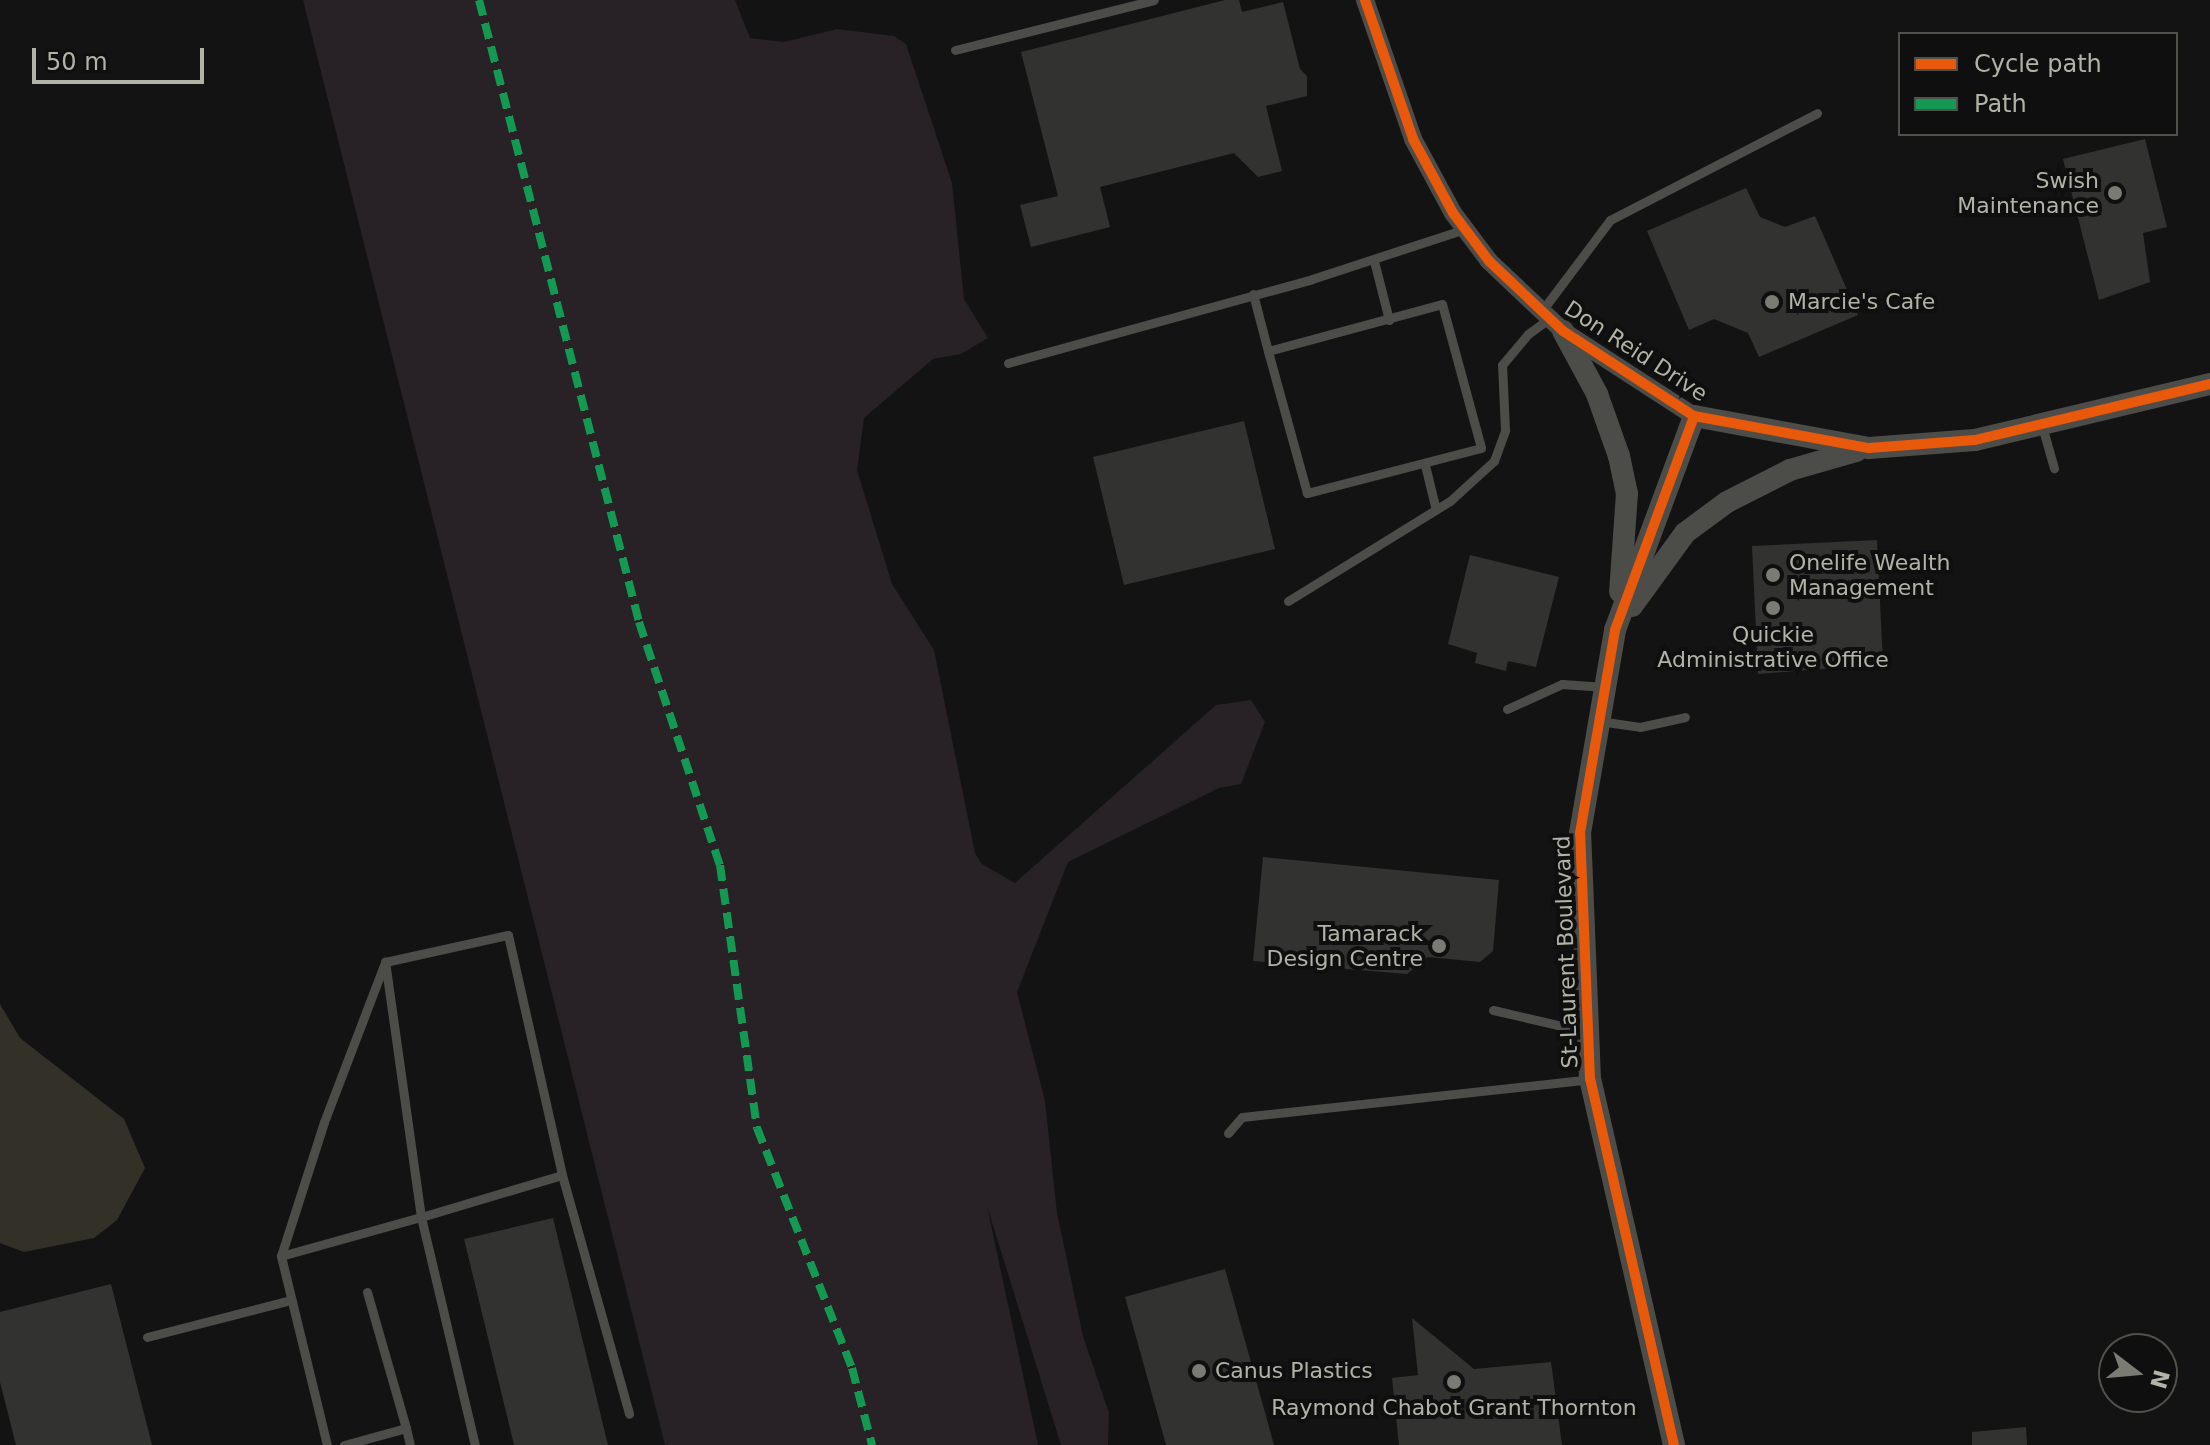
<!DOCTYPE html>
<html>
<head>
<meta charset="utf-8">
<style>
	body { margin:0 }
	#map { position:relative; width:2210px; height:1445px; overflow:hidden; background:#131313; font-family:"DejaVu Sans",sans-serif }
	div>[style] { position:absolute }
	.green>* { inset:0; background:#282125 }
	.water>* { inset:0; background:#333028 }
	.building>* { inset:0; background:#323331 }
	.service>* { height:9px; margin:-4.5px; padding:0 4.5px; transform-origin:4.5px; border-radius:4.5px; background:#4c4c48 }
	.minor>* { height:18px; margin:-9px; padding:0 9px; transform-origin:9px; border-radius:9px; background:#4c4c48 }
	.tertiary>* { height:22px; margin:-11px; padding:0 11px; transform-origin:11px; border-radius:11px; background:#4c4c48 }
	.quiet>* { height:8px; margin-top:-4px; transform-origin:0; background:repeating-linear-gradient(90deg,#139951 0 16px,transparent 0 24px) }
	.cycleway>* { height:10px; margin:-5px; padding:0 5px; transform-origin:5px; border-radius:5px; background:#e8590c }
	.dots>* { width:22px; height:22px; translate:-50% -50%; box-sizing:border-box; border:4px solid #0e0f0e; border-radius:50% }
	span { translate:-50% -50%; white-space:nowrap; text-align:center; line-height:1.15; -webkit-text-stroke:8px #0e0f0e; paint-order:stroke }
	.poi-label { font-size:22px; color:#b2b3a6 }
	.right { translate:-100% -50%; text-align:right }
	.left { translate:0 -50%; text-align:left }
	.street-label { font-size:22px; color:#b2b3a6 }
	.legend { position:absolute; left:1898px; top:32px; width:280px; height:104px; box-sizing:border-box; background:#0e0f0e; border:2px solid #50514b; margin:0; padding:10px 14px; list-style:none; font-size:24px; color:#b2b3a6 }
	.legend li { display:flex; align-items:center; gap:16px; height:40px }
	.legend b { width:40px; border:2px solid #50514b }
	.north { position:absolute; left:2098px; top:1333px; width:80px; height:80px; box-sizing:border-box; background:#0e0f0e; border:2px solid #50514b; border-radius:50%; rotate:106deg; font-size:22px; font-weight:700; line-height:32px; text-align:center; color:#b2b3a6 }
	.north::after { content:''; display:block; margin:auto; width:28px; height:36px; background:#7a7b73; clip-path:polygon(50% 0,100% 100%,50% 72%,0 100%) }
	.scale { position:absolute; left:32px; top:48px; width:172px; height:36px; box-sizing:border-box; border:4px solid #b2b3a6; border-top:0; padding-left:10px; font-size:24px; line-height:28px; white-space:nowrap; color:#b2b3a6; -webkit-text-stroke:6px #0e0f0e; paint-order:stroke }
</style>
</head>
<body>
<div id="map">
	<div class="green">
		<i style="clip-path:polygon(303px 0,735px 0,750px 38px,784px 42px,837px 29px,894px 36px,906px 44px,952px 183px,964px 299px,988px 338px,961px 354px,933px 359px,864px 418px,857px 470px,892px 584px,934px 650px,975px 853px,982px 864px,1015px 883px,1216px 705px,1251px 700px,1265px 722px,1241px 784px,1219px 788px,1068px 862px,1017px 992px,1045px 1101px,1057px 1213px,1083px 1336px,1109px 1413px,1108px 1445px,1061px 1445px,987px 1206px,1038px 1445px,665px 1445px)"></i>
	</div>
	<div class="water">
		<i style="clip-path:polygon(0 1004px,20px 1038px,124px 1119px,145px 1168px,117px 1220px,94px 1238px,24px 1252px,0 1243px)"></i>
	</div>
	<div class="building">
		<i style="clip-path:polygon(1225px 0,1239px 0,1242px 12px,1283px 2px,1300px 69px,1307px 76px,1307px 96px,1266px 106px,1282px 171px,1258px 177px,1234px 153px,1100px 187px,1110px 227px,1031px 247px,1020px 205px,1058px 196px,1021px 52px)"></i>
		<i style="clip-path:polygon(2145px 139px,2167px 227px,2143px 233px,2150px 282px,2099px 300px,2063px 159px)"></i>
		<i style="clip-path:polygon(1746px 188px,1760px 217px,1785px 227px,1815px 216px,1858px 315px,1759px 357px,1748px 333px,1714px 319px,1689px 330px,1647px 231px)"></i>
		<i style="clip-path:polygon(1244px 421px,1275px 549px,1124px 585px,1093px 457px)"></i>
		<i style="clip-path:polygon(1877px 540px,1883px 664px,1758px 674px,1752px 546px)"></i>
		<i style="clip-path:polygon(1470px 555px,1559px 577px,1536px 667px,1508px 661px,1506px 671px,1475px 663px,1477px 653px,1448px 644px)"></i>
		<i style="clip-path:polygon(1263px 857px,1499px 880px,1493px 951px,1480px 962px,1428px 957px,1407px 974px,1253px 961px)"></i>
		<i style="clip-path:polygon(553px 1218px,608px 1445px,514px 1445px,464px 1239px)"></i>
		<i style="clip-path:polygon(1225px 1269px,1274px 1445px,1166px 1445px,1125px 1297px)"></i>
		<i style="clip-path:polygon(111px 1284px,152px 1445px,16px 1445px,0 1382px,0 1312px)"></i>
		<i style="clip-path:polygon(1412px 1318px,1474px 1369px,1551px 1362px,1562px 1445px,1399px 1445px,1392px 1378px,1418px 1375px)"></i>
		<i style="clip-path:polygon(2026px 1427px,2027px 1445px,1972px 1445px,1972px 1432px)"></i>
	</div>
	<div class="service">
		<i style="left:955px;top:50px;width:205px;rotate:-14.1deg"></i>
		<i style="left:1374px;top:261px;width:61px;rotate:75.7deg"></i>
		<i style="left:1253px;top:294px;width:59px;rotate:75.3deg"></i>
		<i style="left:1442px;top:304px;width:149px;rotate:74.8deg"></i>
		<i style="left:1481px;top:448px;width:180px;rotate:165.5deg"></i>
		<i style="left:1307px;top:493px;width:147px;rotate:-105.4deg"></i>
		<i style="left:1268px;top:351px;width:180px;rotate:-15.1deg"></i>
		<i style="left:1541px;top:312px;width:115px;rotate:-53.1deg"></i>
		<i style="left:1610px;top:220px;width:233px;rotate:-27.3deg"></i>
		<i style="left:1008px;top:363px;width:315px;rotate:-15.4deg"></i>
		<i style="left:1312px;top:279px;width:161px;rotate:-18.1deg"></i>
		<i style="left:2042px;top:426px;width:44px;rotate:74.1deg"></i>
		<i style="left:1425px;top:465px;width:46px;rotate:76.3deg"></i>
		<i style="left:1288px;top:601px;width:190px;rotate:-31.7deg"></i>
		<i style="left:1450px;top:501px;width:59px;rotate:-42.3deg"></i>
		<i style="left:1494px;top:461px;width:33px;rotate:-70deg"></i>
		<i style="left:1505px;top:430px;width:65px;rotate:-92.6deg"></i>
		<i style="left:1502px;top:365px;width:40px;rotate:-50deg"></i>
		<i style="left:1528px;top:334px;width:26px;rotate:-36deg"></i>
		<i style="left:1507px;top:709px;width:60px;rotate:-24.4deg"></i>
		<i style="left:1562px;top:684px;width:43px;rotate:4deg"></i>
		<i style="left:1599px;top:721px;width:41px;rotate:8.3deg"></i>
		<i style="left:1640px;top:727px;width:46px;rotate:-12.5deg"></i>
		<i style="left:508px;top:935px;width:246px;rotate:77.3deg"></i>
		<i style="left:562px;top:1175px;width:147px;rotate:163.4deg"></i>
		<i style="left:421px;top:1217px;width:258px;rotate:-98deg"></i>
		<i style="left:385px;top:962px;width:126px;rotate:-12.4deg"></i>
		<i style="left:1493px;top:1010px;width:67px;rotate:13deg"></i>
		<i style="left:1558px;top:1025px;width:28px;rotate:2deg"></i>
		<i style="left:1228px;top:1133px;width:21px;rotate:-49deg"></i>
		<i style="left:1242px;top:1117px;width:350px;rotate:-6.2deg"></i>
		<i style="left:562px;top:1175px;width:248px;rotate:74.3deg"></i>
		<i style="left:281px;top:1256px;width:145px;rotate:-15.6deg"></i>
		<i style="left:421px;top:1217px;width:234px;rotate:76.7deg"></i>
		<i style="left:367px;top:1292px;width:141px;rotate:74deg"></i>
		<i style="left:147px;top:1337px;width:149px;rotate:-14.4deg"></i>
		<i style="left:327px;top:1445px;width:195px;rotate:-103.7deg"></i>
		<i style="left:281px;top:1256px;width:141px;rotate:-72.2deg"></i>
		<i style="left:324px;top:1122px;width:168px;rotate:-69.1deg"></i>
		<i style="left:344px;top:1445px;width:64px;rotate:-15.3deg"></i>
		<i style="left:406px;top:1428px;width:17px;rotate:77deg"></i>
	</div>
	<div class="minor">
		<i style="left:1365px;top:0;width:147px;rotate:70.9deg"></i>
		<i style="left:1413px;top:139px;width:84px;rotate:61.6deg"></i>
		<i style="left:1453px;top:213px;width:60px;rotate:53.1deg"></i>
		<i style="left:1489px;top:261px;width:102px;rotate:43.4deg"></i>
		<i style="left:1563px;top:331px;width:156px;rotate:33deg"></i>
	</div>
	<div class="tertiary">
		<i style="left:1563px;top:331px;width:72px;rotate:61.6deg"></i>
		<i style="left:1597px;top:394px;width:66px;rotate:70.5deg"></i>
		<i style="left:1619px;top:456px;width:38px;rotate:78deg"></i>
		<i style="left:1627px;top:493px;width:99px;rotate:94deg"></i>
		<i style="left:1632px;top:606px;width:90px;rotate:-54deg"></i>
		<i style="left:1685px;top:533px;width:52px;rotate:-36.4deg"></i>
		<i style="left:1727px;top:502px;width:71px;rotate:-26.9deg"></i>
		<i style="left:1790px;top:470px;width:69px;rotate:-16.1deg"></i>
		<i style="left:1674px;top:1445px;width:376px;rotate:-102.9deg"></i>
		<i style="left:1590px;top:1079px;width:246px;rotate:-92.3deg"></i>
		<i style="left:1580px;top:833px;width:206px;rotate:-80.2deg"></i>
		<i style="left:1615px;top:630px;width:228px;rotate:-69.7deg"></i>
		<i style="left:1694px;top:416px;width:178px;rotate:10.4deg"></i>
		<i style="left:1869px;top:448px;width:106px;rotate:-4.3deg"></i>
		<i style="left:1975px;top:440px;width:242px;rotate:-13.4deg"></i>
	</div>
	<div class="quiet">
		<i style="left:479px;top:0;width:642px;rotate:75.57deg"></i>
		<i style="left:639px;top:622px;width:256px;rotate:71.6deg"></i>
		<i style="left:720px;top:865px;width:266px;rotate:82deg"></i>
		<i style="left:757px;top:1128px;width:258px;rotate:68.4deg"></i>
		<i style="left:852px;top:1368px;width:80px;rotate:75.4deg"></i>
	</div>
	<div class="cycleway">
		<i style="left:1365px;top:0;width:147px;rotate:70.9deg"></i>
		<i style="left:1413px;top:139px;width:84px;rotate:61.6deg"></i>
		<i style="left:1453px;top:213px;width:60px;rotate:53.1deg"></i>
		<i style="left:1489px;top:261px;width:102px;rotate:43.4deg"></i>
		<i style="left:1563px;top:331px;width:156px;rotate:33deg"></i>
		<i style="left:1694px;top:416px;width:178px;rotate:10.4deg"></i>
		<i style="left:1869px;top:448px;width:106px;rotate:-4.3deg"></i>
		<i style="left:1975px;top:440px;width:242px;rotate:-13.4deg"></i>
		<i style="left:1674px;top:1445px;width:376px;rotate:-102.9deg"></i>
		<i style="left:1590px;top:1079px;width:246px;rotate:-92.3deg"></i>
		<i style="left:1580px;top:833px;width:206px;rotate:-80.2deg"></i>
		<i style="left:1615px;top:630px;width:228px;rotate:-69.7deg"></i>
	</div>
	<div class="dots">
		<i style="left:2115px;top:193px;background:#7a7b73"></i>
		<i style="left:1772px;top:302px;background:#7a7b73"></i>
		<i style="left:1773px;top:575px;background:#7a7b73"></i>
		<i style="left:1773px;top:608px;background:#7a7b73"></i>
		<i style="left:1439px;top:946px;background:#7a7b73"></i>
		<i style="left:1199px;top:1371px;background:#7a7b73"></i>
		<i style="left:1454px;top:1382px;background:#7a7b73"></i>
	</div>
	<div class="poi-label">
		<span class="right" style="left:2099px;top:193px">Swish<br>Maintenance</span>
		<span class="left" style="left:1788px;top:302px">Marcie's Cafe</span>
		<span class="left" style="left:1789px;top:575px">Onelife Wealth<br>Management</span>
		<span style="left:1773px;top:647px">Quickie<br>Administrative Office</span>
		<span class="right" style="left:1423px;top:946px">Tamarack<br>Design Centre</span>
		<span class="left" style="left:1215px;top:1371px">Canus Plastics</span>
		<span style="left:1454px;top:1408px">Raymond Chabot Grant Thornton</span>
	</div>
	<div class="street-label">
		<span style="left:1636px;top:351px;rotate:33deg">Don Reid Drive</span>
		<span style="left:1566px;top:952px;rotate:-92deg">St-Laurent Boulevard</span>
	</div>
	<ul class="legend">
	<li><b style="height:10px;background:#e8590c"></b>Cycle path</li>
	<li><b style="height:10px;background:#139951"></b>Path</li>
	</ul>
	<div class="north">N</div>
	<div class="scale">50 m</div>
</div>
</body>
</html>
